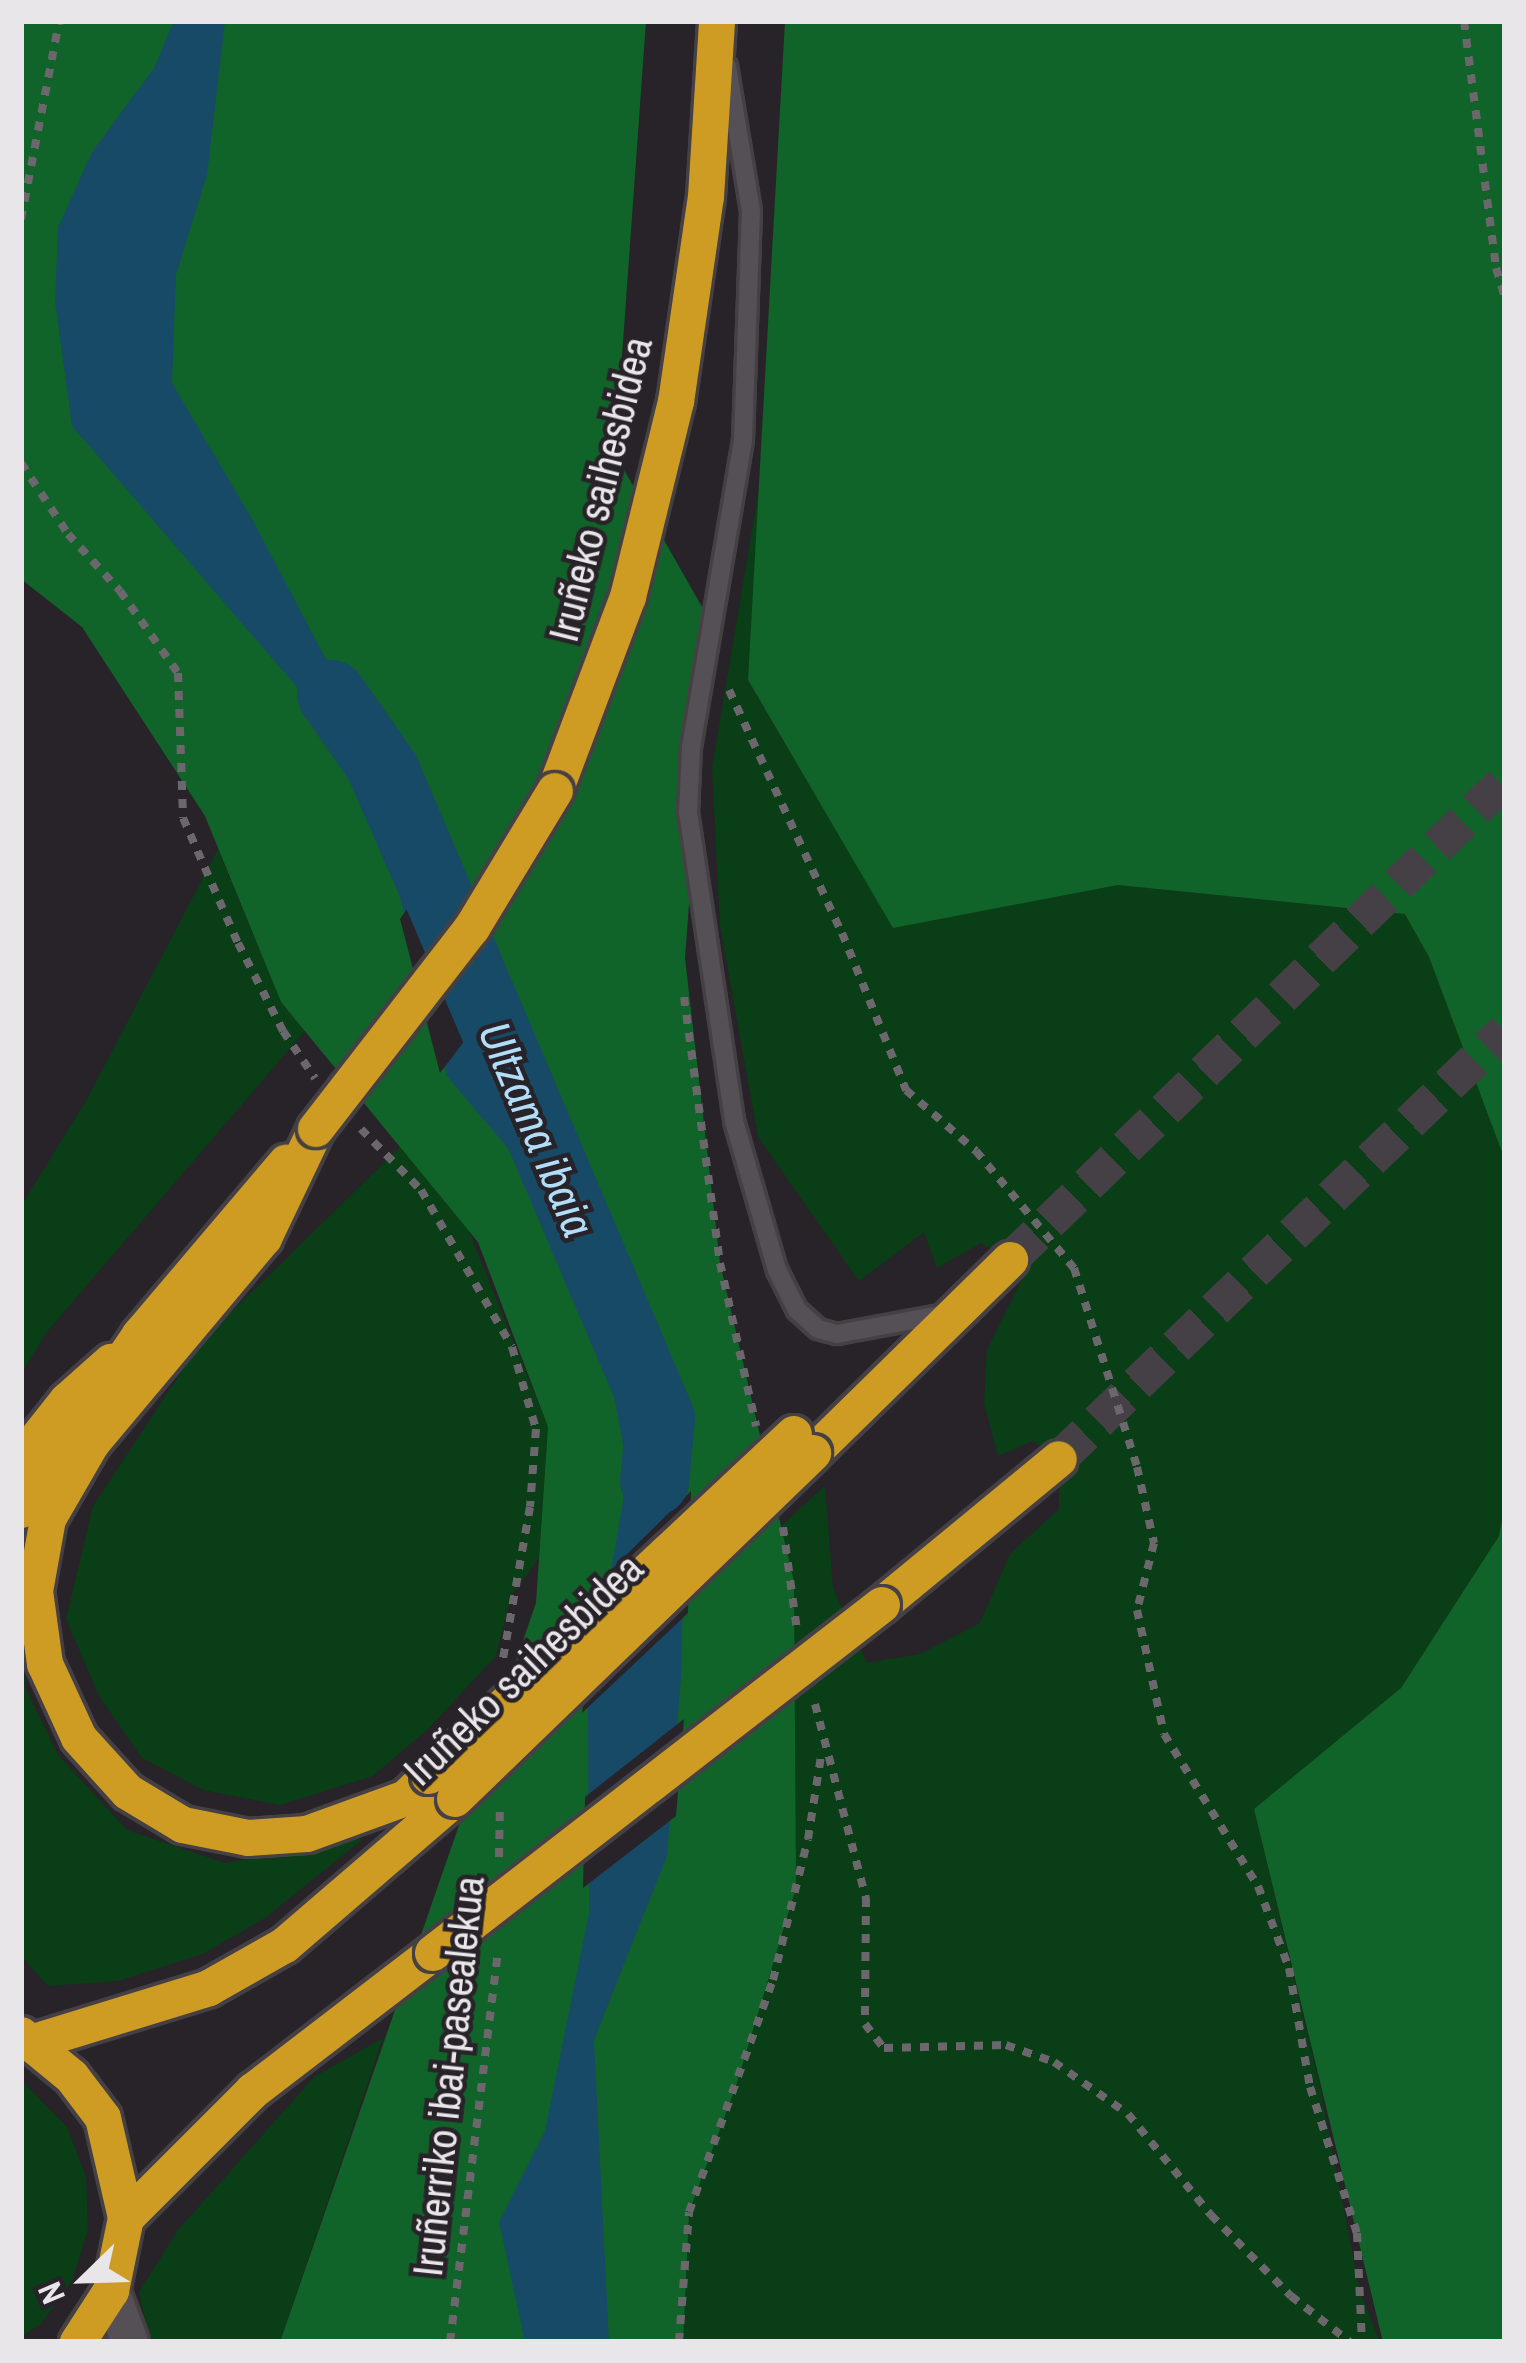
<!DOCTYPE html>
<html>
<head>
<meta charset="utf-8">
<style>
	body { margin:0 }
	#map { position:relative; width:1526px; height:2363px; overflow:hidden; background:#272328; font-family:"Archivo Narrow",sans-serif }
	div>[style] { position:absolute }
	.green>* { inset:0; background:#093e17 }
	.forest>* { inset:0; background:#116429 }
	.water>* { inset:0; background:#164a66 }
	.pier>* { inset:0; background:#272328 }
	.river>* { height:69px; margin:-34.5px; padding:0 34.5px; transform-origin:34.5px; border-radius:34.5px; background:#164a66 }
	.highway-tunnel>* { height:36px; margin-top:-18px; transform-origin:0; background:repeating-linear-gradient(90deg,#444045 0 36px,transparent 0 54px) }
	.path>* { height:8px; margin-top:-4px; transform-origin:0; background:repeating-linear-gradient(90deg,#6b676c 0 9px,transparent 0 18px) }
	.roads { filter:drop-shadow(3px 0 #444044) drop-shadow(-3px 0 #444044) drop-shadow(0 3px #444044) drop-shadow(0 -3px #444044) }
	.lane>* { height:18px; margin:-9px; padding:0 9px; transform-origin:9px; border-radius:9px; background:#545055 }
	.secondary>* { height:36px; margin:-18px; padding:0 18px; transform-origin:18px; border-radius:18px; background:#545055 }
	.highway>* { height:36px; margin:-18px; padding:0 18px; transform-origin:18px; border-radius:18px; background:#ce9c23 }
	.bridges { filter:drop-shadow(3px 0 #444044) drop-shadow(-3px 0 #444044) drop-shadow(0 3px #444044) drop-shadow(0 -3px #444044) }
	.highway-bridge>* { height:36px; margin:-18px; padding:0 18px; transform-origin:18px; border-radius:18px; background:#ce9c23 }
	span { translate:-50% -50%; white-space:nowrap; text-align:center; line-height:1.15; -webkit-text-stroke:9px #272328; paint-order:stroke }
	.street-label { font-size:42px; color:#e9e6e9 }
	.water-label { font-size:45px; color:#b2ddf9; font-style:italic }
	.frame { position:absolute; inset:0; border:24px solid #e9e6e9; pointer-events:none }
	.north { position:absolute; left:24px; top:2219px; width:120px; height:120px; -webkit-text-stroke:9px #272328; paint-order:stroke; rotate:247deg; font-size:33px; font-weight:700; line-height:48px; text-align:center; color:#e9e6e9 }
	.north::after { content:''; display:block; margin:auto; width:42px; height:54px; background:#e9e6e9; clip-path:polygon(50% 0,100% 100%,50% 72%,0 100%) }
</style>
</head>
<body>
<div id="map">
	<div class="green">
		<i style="clip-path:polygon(760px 482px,748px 681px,893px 927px,1118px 885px,1406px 914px,1429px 957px,1505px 1160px,1505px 1503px,1499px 1536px,1401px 1688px,1254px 1809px,1320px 2087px,1360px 2292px,1380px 2342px,679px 2342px,689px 2212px,793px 1903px,794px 1619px,782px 1525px,825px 1486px,833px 1588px,867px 1663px,920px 1654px,980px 1623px,1010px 1554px,1059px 1509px,1059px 1459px,1033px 1441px,998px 1456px,984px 1403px,987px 1350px,1023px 1277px,1010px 1260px,981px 1243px,937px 1268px,924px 1232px,859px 1281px,758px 1137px,720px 925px,712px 768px)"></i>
		<i style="clip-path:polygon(218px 849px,281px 1002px,305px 1031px,46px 1333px,21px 1374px,21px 1206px,86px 1101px)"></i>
		<i style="clip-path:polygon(400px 1147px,468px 1229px,548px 1427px,539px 1558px,511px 1596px,496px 1656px,428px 1729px,373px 1776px,280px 1805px,203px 1790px,142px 1758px,99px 1696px,66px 1619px,93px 1506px,201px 1342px)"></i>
		<i style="clip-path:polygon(21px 1648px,26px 1689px,58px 1755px,127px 1830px,225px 1863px,364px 1838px,265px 1918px,203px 1954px,118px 1981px,48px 1986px,21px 1956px)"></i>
		<i style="clip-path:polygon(383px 2038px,280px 2342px,150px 2342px,139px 2292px,178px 2230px,314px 2077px)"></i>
		<i style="clip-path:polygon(21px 2080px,67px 2127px,86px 2177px,88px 2230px,72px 2281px,41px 2324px,21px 2337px)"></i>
	</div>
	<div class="forest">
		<i style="clip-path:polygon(21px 21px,646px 21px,615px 454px,710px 621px,685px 958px,720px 1263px,794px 1582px,796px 1888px,735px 2089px,689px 2212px,683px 2342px,280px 2342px,536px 1603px,548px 1427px,478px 1242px,281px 1002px,205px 816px,82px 627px,21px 579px)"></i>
		<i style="clip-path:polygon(785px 21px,1505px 21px,1505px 1160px,1429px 957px,1405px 914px,1118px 885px,893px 928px,748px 680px)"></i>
		<i style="clip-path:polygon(1505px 1503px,1505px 2342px,1383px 2342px,1254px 1809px,1401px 1688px,1499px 1536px)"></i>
	</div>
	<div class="water">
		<i style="clip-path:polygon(174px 21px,225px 21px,207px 175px,176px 275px,172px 383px,252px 519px,385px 771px,649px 1392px,687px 1439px,681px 1677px,667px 1856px,594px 2040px,609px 2342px,525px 2342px,499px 2222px,545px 2131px,589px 1913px,588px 1706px,628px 1472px,613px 1391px,512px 1153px,447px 1076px,400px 897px,320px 714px,72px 426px,55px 302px,58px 227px,92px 152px,154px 68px)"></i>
	</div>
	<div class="pier">
		<i style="clip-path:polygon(434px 871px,491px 1006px,440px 1073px,400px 919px)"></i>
		<i style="clip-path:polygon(691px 1491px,688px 1613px,582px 1713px,604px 1577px)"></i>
		<i style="clip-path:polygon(684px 1719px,676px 1816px,583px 1888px,585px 1797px)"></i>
	</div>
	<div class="river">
		<i style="left:331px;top:694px;width:94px;rotate:55deg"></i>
		<i style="left:385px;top:771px;width:703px;rotate:66.97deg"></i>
		<i style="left:660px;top:1418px;width:63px;rotate:95.4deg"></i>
	</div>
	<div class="highway-tunnel">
		<i style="left:1010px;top:1260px;width:689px;rotate:-44.06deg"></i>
		<i style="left:1059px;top:1459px;width:618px;rotate:-43.82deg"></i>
	</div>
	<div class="path">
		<i style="left:1464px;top:21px;width:249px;rotate:82.6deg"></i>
		<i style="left:1496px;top:268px;width:31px;rotate:73deg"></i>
		<i style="left:21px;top:219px;width:202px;rotate:-79.1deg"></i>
		<i style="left:21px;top:463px;width:85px;rotate:56.5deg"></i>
		<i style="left:68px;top:534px;width:77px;rotate:47.6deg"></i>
		<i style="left:120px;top:591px;width:100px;rotate:54.7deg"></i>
		<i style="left:178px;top:673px;width:145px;rotate:88deg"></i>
		<i style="left:183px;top:818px;width:137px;rotate:66.3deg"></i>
		<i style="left:238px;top:943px;width:99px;rotate:62.9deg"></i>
		<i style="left:283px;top:1031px;width:57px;rotate:55.8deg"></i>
		<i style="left:729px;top:690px;width:268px;rotate:65.1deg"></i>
		<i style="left:842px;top:933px;width:170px;rotate:67.8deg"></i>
		<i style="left:906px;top:1090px;width:93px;rotate:41.1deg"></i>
		<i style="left:976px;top:1151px;width:153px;rotate:50.1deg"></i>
		<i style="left:1074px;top:1268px;width:209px;rotate:72.4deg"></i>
		<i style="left:1137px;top:1467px;width:78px;rotate:77.4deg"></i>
		<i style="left:1154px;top:1543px;width:69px;rotate:104.2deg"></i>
		<i style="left:1137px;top:1610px;width:127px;rotate:77.7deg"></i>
		<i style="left:1164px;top:1734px;width:179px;rotate:58.3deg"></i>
		<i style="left:1258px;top:1886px;width:88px;rotate:69.3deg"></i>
		<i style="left:1289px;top:1968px;width:121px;rotate:80deg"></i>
		<i style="left:1310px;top:2087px;width:153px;rotate:72.2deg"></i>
		<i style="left:1357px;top:2233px;width:109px;rotate:87.4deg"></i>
		<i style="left:684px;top:997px;width:268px;rotate:82.3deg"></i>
		<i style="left:720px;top:1263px;width:167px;rotate:77.5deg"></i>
		<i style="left:361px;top:1129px;width:86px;rotate:45.5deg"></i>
		<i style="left:421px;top:1190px;width:181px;rotate:59.9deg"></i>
		<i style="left:512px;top:1347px;width:85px;rotate:73.7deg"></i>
		<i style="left:536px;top:1429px;width:78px;rotate:94.4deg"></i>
		<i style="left:530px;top:1507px;width:154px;rotate:100.1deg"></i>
		<i style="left:783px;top:1527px;width:105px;rotate:82.3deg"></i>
		<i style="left:815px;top:1704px;width:201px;rotate:75.3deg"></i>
		<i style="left:866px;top:1898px;width:126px;rotate:90.5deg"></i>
		<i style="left:865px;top:2024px;width:31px;rotate:52deg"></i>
		<i style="left:884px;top:2048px;width:122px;rotate:-1.4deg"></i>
		<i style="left:1006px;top:2045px;width:51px;rotate:19.5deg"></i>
		<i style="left:1054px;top:2062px;width:90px;rotate:35.1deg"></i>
		<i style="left:1128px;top:2114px;width:131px;rotate:50.6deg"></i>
		<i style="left:1211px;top:2215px;width:114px;rotate:45.4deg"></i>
		<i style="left:1291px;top:2296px;width:75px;rotate:37.9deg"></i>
		<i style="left:499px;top:1857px;width:51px;rotate:-88.9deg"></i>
		<i style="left:450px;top:2342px;width:395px;rotate:-83deg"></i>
		<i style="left:679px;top:2342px;width:130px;rotate:-85.6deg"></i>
		<i style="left:689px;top:2212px;width:247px;rotate:-70.1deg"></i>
		<i style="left:773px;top:1980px;width:145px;rotate:-76.1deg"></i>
		<i style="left:808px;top:1839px;width:90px;rotate:-81.1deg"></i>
	</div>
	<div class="roads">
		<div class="lane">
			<i style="left:727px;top:66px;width:147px;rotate:80.6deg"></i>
			<i style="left:751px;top:211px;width:229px;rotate:92deg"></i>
			<i style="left:743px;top:440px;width:311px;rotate:99.6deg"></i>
			<i style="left:691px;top:747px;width:65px;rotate:92.6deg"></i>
			<i style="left:688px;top:812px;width:312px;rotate:81.5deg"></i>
			<i style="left:734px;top:1121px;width:155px;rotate:73.9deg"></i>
			<i style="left:777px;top:1270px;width:45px;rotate:63.4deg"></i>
			<i style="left:797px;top:1310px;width:28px;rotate:42deg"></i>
			<i style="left:818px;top:1329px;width:20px;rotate:15deg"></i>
			<i style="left:837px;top:1334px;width:111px;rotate:-10.4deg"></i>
		</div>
		<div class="secondary">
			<i style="left:111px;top:2291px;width:54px;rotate:69.6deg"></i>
		</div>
		<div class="highway">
			<i style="left:555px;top:791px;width:207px;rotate:-69.4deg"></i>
			<i style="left:628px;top:597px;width:201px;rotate:-76.2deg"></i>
			<i style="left:676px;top:402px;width:207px;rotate:-81.7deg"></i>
			<i style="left:706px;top:197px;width:176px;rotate:-86.4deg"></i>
			<i style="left:316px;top:1129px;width:121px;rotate:115.5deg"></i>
			<i style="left:264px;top:1238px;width:268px;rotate:130deg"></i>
			<i style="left:92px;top:1443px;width:88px;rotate:120.1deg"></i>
			<i style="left:48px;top:1519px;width:73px;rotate:100.2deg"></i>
			<i style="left:35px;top:1591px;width:74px;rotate:82.2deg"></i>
			<i style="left:45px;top:1664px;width:81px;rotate:65.3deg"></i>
			<i style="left:79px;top:1738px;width:73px;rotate:47.8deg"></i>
			<i style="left:128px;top:1792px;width:64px;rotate:31deg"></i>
			<i style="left:183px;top:1825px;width:66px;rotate:11.3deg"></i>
			<i style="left:248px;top:1838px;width:59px;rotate:-3.9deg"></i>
			<i style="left:307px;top:1834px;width:105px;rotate:-20deg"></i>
			<i style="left:406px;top:1798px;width:32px;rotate:-44deg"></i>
			<i style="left:813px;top:1453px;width:276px;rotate:-44.4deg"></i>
			<i style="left:21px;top:1459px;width:74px;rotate:-51.6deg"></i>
			<i style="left:67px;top:1401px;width:59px;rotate:-41.6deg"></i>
			<i style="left:21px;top:1510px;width:212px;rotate:-55.8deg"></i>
			<i style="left:140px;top:1335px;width:226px;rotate:-49.7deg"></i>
			<i style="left:882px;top:1605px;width:229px;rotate:-39.5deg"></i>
			<i style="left:21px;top:2035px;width:66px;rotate:39.5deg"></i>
			<i style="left:72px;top:2077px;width:51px;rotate:52.9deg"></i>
			<i style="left:103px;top:2118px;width:103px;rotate:77deg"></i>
			<i style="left:126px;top:2218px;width:75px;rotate:101.6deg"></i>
			<i style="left:111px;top:2291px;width:61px;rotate:122.9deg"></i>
			<i style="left:34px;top:2042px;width:183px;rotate:-17.1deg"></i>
			<i style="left:209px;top:1988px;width:87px;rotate:-29.5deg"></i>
			<i style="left:285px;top:1945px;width:224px;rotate:-40.7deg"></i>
			<i style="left:126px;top:2218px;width:180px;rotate:-45deg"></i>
			<i style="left:253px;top:2091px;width:227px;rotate:-37.5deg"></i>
		</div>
	</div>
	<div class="bridges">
		<div class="highway-bridge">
			<i style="left:316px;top:1129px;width:254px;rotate:-52.2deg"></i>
			<i style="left:472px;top:928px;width:160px;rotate:-58.8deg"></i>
			<i style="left:429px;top:1776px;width:500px;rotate:-43.14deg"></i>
			<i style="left:455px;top:1799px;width:498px;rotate:-44deg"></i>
			<i style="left:433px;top:1953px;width:568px;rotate:-37.78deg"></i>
		</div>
	</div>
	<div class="street-label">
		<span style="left:600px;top:489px;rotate:-76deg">Iruñeko saihesbidea</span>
		<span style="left:523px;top:1669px;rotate:-44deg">Iruñeko saihesbidea</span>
		<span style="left:448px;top:2076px;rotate:-84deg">Iruñerriko ibai-pasealekua</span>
	</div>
	<div class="water-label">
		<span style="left:537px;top:1129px;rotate:67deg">Ultzama ibaia</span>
	</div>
	<div class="frame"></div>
	<div class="north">N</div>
</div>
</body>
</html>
